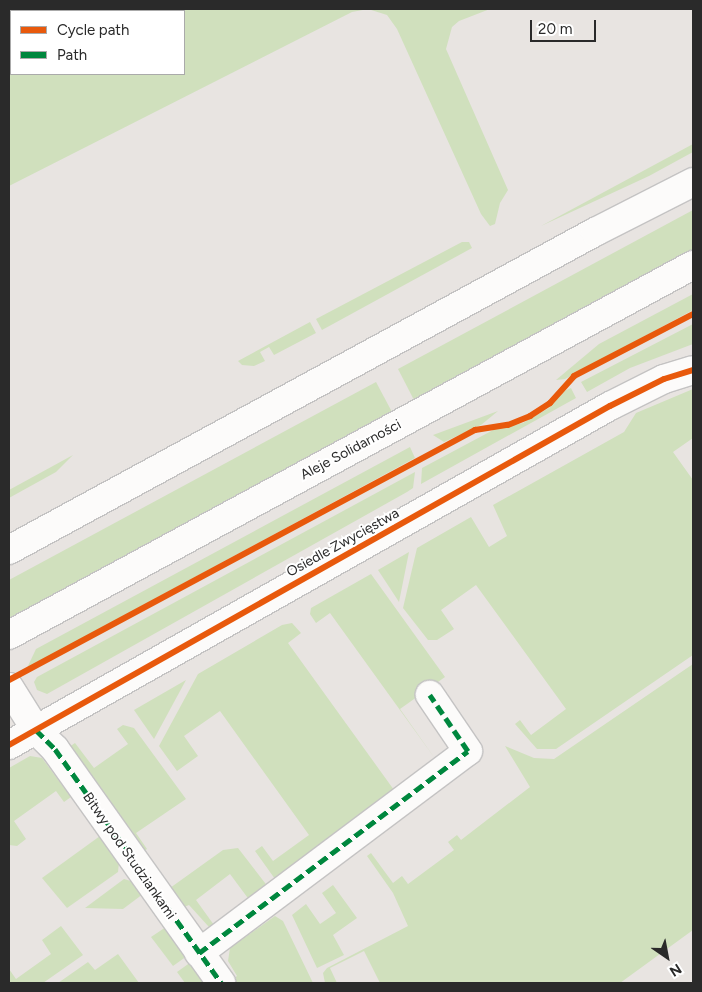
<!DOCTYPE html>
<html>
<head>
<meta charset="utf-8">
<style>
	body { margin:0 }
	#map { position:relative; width:702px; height:992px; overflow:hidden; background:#e8e4e1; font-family:Figtree,sans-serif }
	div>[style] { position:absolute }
	.green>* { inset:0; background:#d0e0bd }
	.roads { filter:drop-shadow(1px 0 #c4c3c3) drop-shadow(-1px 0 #c4c3c3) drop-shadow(0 1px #c4c3c3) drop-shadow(0 -1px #c4c3c3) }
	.minor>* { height:28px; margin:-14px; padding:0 14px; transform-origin:14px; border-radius:14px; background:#fcfbfa }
	.quiet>* { height:5px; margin-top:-2.5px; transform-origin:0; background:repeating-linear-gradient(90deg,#00873e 0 10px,transparent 0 15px) }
	.cycleway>* { height:6px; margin:-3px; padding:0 3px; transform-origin:3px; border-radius:3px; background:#e8590c }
	span { translate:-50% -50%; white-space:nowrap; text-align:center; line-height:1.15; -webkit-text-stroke:4px #fff; paint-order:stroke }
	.street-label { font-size:14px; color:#2a2a2a }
	.frame { position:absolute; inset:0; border:10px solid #2a2a2a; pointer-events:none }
	.legend { position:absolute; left:10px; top:10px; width:175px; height:65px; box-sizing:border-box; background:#fff; border:1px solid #aaa; margin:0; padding:6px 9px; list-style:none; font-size:15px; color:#2a2a2a }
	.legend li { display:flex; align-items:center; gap:10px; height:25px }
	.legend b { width:25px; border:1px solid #aaa }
	.north { position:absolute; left:642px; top:932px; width:50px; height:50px; -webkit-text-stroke:4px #fff; paint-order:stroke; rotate:147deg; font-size:14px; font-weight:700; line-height:20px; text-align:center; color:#2a2a2a }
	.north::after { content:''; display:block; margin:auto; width:18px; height:22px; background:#2a2a2a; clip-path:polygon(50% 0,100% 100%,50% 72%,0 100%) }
	.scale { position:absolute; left:530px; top:20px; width:66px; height:22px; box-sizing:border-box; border:2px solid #2a2a2a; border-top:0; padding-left:6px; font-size:15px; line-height:18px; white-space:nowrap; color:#2a2a2a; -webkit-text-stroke:4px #fff; paint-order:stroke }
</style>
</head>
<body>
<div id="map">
	<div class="green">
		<i style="clip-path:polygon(evenodd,9px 9px,490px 9px,459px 21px,452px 27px,446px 49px,508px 190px,500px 203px,495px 224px,490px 226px,481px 214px,397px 29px,387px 15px,368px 9px,352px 12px,9px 186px,9px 9px,11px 11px,184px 11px,184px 74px,11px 74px,11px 11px)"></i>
		<i style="clip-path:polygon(693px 144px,693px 152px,649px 176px,541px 226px)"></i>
		<i style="clip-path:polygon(693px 210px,693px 249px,414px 400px,398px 369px)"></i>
		<i style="clip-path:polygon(462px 242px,469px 242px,472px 248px,322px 330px,316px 319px)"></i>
		<i style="clip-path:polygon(693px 294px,693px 310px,565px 379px,556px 380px,599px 344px)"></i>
		<i style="clip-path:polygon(310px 322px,316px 333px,274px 355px,269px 347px,260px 352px,265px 361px,254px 366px,242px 365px,238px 361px)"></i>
		<i style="clip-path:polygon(693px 324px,693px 344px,630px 368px,587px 392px,581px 382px)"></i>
		<i style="clip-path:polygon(376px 382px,392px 412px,9px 619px,9px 580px)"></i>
		<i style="clip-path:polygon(571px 388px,576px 398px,421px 484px,422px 468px,495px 429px,523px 423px,549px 408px,562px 392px)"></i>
		<i style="clip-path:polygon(693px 389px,693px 438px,673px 452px,693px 480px,693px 655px,556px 749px,537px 749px,515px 724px,520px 720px,531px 735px,566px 709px,476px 585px,441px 610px,454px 629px,437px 640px,428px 640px,403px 608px,417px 548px,471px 517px,489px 547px,507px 536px,493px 505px,624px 432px,636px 413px)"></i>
		<i style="clip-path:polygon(498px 411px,481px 425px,444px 442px,433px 435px)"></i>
		<i style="clip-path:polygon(410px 447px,415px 458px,27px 668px,36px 649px)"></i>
		<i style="clip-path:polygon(73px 455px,56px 472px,9px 498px,9px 490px)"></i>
		<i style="clip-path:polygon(415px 472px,413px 488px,407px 492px,47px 694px,37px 690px,34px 682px,37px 677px)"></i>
		<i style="clip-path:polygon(409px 552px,399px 602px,378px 570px)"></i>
		<i style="clip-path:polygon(371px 574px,445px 677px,400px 709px,436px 760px,330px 613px,316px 623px,310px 614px,311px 608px)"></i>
		<i style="clip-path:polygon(292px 623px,301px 633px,288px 643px,394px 790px,280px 886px,255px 851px,262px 846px,273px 861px,309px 835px,220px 711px,184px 736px,198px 756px,177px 771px,159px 746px,198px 674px,282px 625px)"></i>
		<i style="clip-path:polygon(693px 664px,693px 930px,620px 983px,380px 983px,364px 951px,330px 968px,337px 983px,325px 983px,323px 973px,327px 968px,408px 926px,393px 893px,367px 856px,371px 853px,393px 883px,402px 876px,408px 884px,454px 850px,448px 842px,457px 835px,461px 840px,530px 787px,505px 746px,534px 758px,554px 759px)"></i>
		<i style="clip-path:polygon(186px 680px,154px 739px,134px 710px)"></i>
		<i style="clip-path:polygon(123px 725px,134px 728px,186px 799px,136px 833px,147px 849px,144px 851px,66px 749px,75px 743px,94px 768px,128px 744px,117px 729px)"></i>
		<i style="clip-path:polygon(30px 756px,42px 758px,71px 797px,64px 802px,56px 791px,14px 821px,26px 839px,17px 846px,9px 845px,9px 768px)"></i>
		<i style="clip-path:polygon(100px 836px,119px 862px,118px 872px,67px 908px,42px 878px)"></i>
		<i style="clip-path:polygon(238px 848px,272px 892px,253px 905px,230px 874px,196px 900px,214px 925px,209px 927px,189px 905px,184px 907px,170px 888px,223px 850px)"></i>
		<i style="clip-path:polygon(124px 879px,134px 882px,143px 894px,123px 909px,85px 908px)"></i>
		<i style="clip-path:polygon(333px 885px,357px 918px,333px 935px,344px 955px,317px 968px,292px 915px,306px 904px,320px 924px,336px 913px,322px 893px)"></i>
		<i style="clip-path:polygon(275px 916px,283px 921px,313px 983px,232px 983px,230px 981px,237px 976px,228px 961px,230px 948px)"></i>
		<i style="clip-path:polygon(61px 926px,83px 955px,43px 983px,9px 983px,9px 969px,16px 979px,51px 954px,42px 940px)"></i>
		<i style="clip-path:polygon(166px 927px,187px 956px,173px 966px,151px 937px)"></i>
		<i style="clip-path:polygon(118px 954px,139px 983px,58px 983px,88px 962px,95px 970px)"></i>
		<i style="clip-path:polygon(191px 962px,206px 983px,185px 983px,177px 972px)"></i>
	</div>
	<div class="roads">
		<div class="minor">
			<i style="left:9px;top:550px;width:667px;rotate:-28.49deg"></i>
			<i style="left:595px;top:232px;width:110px;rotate:-27deg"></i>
			<i style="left:9px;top:635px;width:778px;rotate:-28.41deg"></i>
			<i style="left:9px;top:687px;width:51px;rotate:57.9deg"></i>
			<i style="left:36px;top:730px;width:27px;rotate:45deg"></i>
			<i style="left:55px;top:749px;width:287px;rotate:54.6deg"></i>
			<i style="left:9px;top:745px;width:690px;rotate:-29.43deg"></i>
			<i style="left:610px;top:406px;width:60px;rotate:-26.6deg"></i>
			<i style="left:664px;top:379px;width:30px;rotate:-17deg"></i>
			<i style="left:199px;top:953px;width:336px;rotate:-36.9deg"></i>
			<i style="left:468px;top:751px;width:68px;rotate:-124.2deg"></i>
		</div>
	</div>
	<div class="quiet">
		<i style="left:36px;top:730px;width:27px;rotate:45deg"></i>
		<i style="left:55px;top:749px;width:287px;rotate:54.6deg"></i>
		<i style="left:199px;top:953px;width:336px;rotate:-36.9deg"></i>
		<i style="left:468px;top:751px;width:68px;rotate:-124.2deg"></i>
	</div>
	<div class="cycleway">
		<i style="left:9px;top:680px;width:529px;rotate:-28.21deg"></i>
		<i style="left:475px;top:430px;width:33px;rotate:-9deg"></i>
		<i style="left:508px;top:425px;width:24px;rotate:-22deg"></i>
		<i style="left:530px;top:416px;width:24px;rotate:-33deg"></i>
		<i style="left:550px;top:403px;width:36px;rotate:-48deg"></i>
		<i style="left:574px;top:376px;width:134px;rotate:-27.5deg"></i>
		<i style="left:9px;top:745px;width:690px;rotate:-29.43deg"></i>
		<i style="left:610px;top:406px;width:60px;rotate:-26.6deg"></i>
		<i style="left:664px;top:379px;width:30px;rotate:-17deg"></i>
	</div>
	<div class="street-label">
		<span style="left:351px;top:450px;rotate:-28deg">Aleje Solidarności</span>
		<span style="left:343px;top:543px;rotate:-29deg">Osiedle Zwycięstwa</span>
		<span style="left:129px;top:856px;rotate:55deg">Bitwy pod Studziankami</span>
	</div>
	<div class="frame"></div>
	<ul class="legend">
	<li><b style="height:6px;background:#e8590c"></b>Cycle path</li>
	<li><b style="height:6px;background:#00873e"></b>Path</li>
	</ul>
	<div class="north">N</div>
	<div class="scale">20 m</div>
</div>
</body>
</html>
